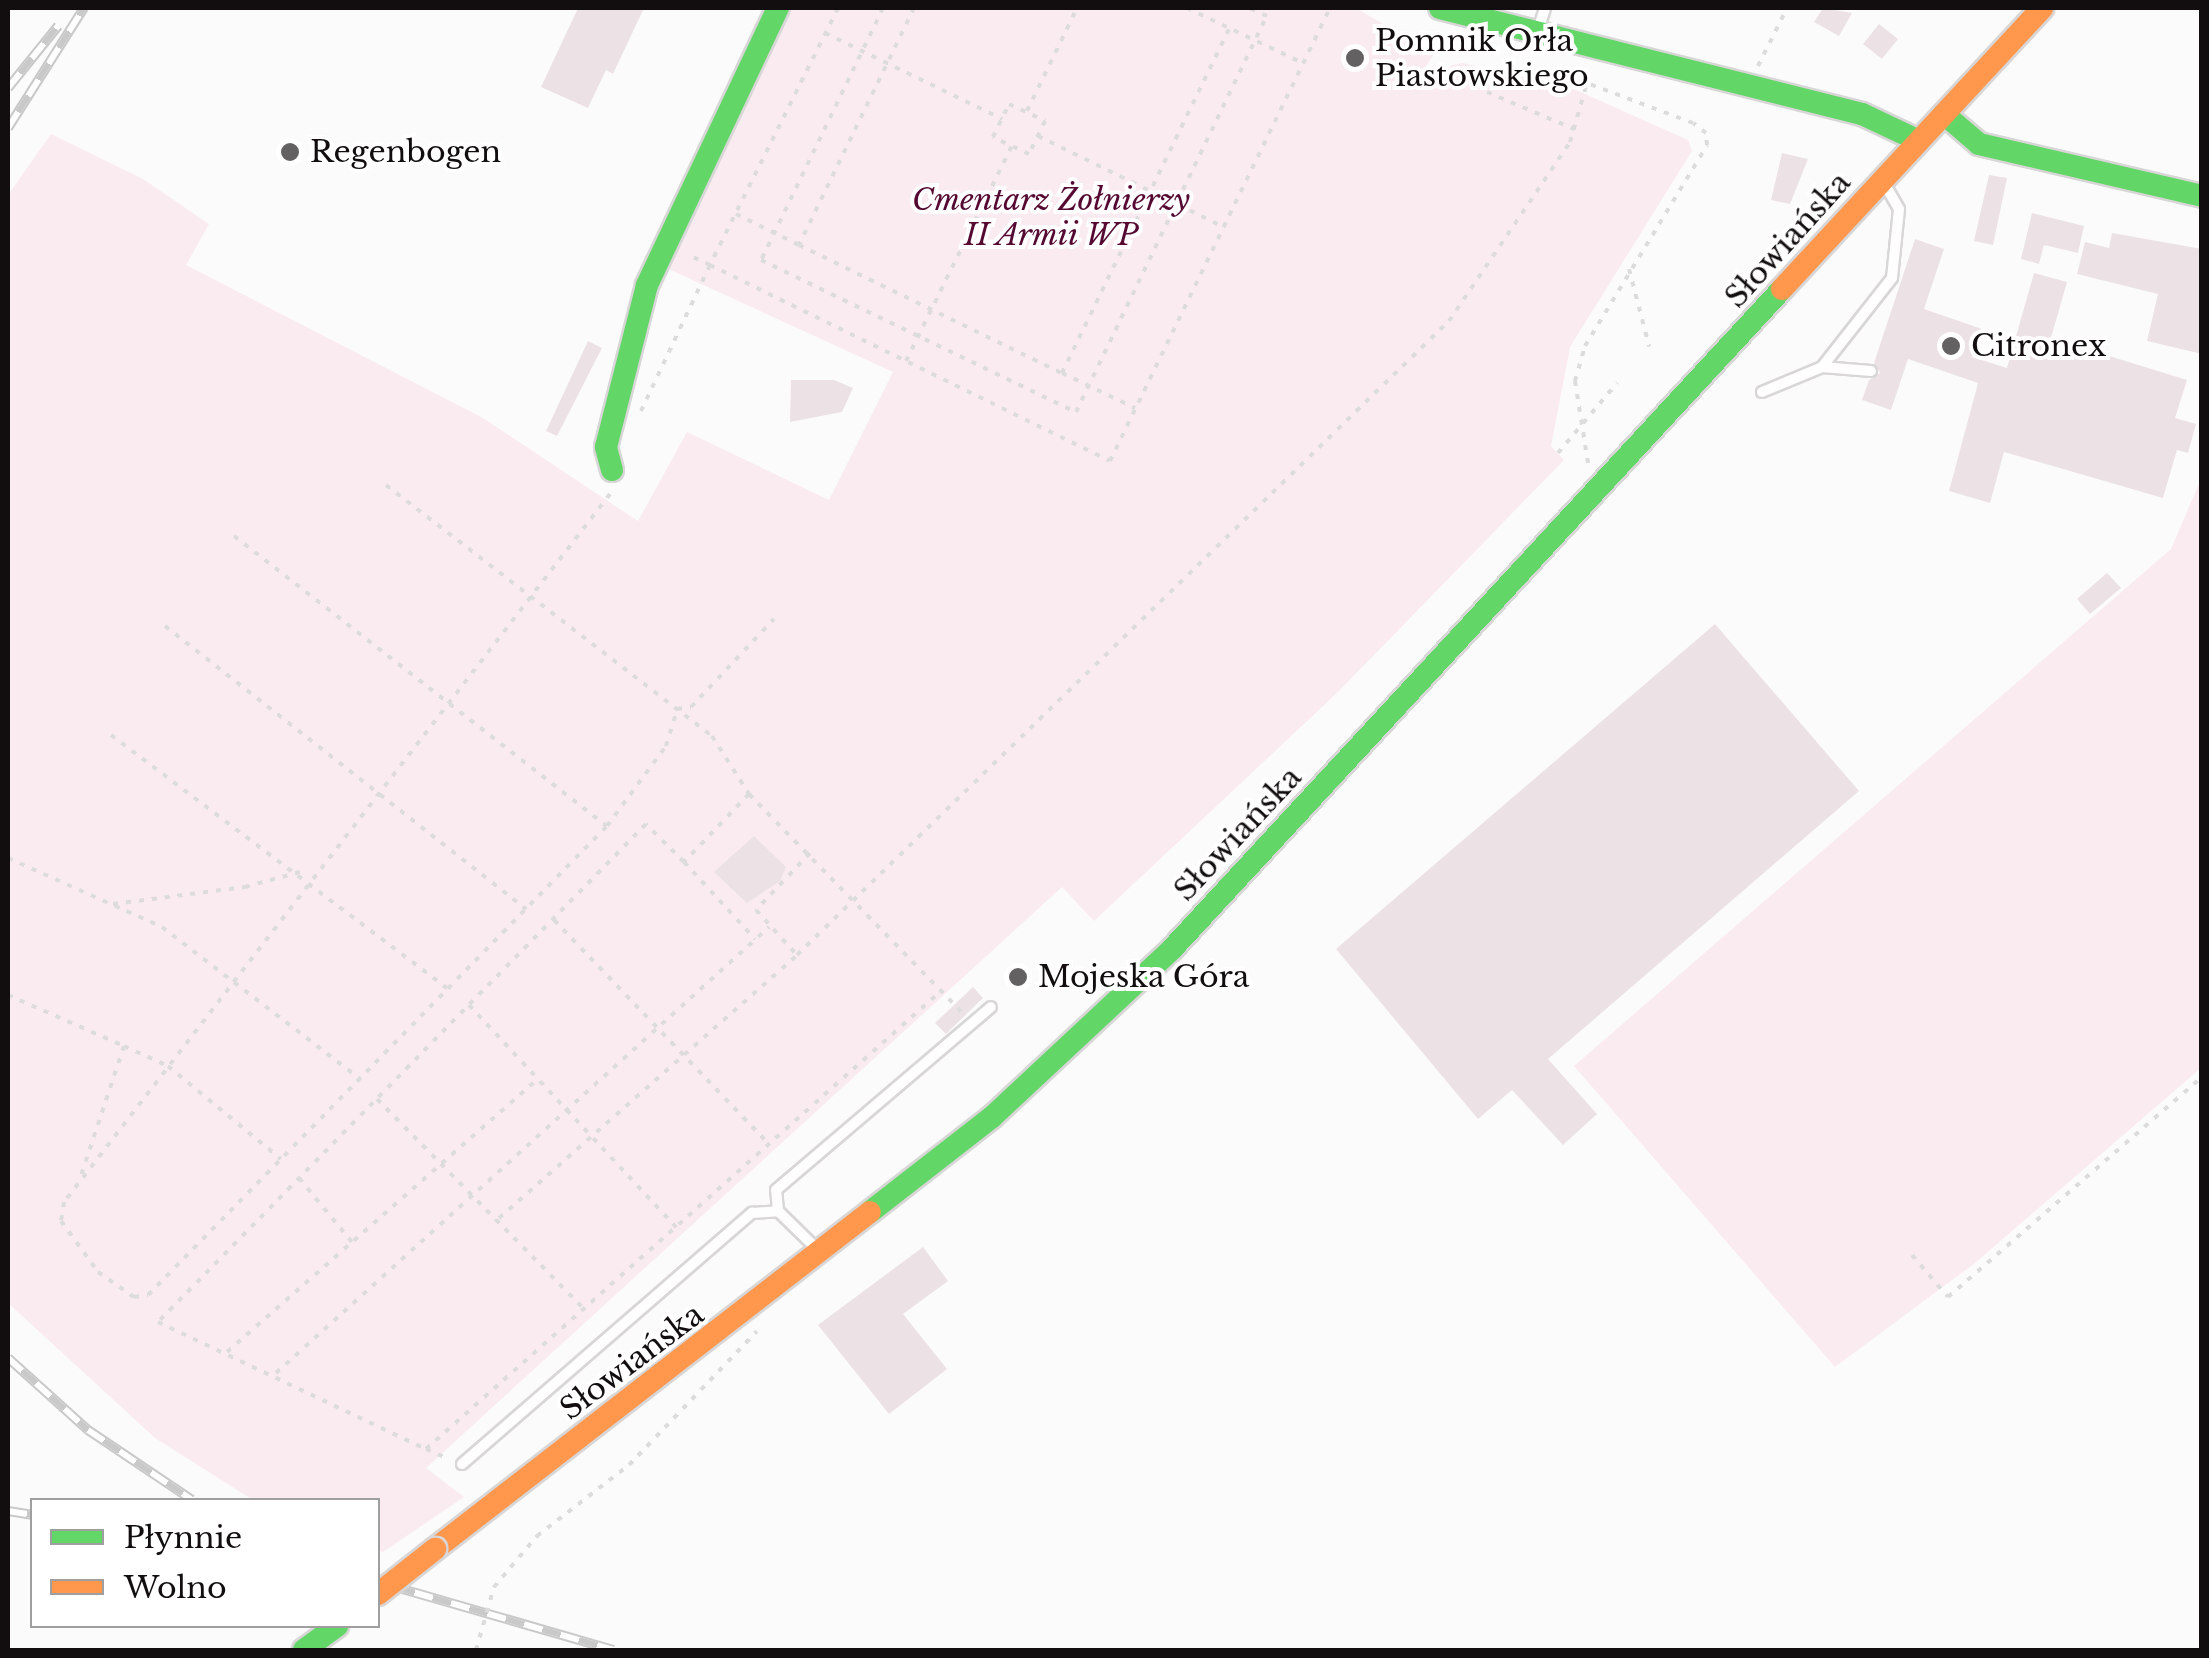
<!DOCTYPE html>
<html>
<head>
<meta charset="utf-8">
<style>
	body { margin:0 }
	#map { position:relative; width:2209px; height:1658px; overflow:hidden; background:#fcfbfb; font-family:"Libre Baskerville",serif }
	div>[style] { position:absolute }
	.green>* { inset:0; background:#faebf0 }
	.building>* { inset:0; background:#ece2e5 }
	.path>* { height:4px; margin-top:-2px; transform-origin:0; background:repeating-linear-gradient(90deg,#dddcdc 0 5px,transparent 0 13px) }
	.roads { filter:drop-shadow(2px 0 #d8d6d6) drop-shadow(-2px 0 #d8d6d6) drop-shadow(0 2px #d8d6d6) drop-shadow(0 -2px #d8d6d6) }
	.lane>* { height:10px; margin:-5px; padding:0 5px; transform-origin:5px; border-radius:5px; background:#fffefe }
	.fast>* { height:22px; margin:-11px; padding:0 11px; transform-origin:11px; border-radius:11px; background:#63d668 }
	.slow>* { height:22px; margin:-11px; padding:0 11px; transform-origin:11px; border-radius:11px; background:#ff974d }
	.rail>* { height:10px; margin-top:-5px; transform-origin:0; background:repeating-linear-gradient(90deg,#fff 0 19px,#c9c9c9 0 38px); box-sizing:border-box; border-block:2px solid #c9c9c9 }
	.path-bridge>* { height:4px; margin-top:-2px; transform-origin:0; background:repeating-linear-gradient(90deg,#dddcdc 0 5px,transparent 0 13px) }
	.bridges { filter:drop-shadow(2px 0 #d8d6d6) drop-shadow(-2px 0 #d8d6d6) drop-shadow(0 2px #d8d6d6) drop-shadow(0 -2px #d8d6d6) }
	.slow-bridge>* { height:22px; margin:-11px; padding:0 11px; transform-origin:11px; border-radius:11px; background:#ff974d }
	.dots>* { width:28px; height:28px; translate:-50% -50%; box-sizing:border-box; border:5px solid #fff; border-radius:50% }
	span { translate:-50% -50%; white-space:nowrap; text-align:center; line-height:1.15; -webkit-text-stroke:8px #fff; paint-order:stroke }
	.poi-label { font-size:30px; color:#120e0f }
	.left { translate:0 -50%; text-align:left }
	.park-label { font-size:30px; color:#550932; font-style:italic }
	.street-label { font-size:30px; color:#120e0f }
	.frame { position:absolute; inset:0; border:10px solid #120e0f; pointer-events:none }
	.legend { position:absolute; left:30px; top:1498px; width:350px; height:130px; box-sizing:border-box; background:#fff; border:2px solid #a09f9f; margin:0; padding:12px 18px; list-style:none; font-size:30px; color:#120e0f }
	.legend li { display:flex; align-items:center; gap:20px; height:50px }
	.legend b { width:50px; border:2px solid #a09f9f }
</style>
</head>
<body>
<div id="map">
	<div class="green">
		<i style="clip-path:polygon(788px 8px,1356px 8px,1434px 54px,1423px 71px,1463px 63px,1576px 90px,1688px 140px,1692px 151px,1570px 347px,1551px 446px,1564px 460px,1337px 693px,1094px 921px,1062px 887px,426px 1468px,464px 1497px,383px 1552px,378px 1550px,378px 1500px,253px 1500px,155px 1438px,8px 1303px,8px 195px,51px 134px,143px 179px,209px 224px,186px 265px,483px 418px,638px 521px,687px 432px,829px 500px,893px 372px,664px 267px)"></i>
		<i style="clip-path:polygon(2201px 479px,2201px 1068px,1975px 1263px,1835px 1367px,1574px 1066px,2171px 549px)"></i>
	</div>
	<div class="building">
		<i style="clip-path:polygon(578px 8px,644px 8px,613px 74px,606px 70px,588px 108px,541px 87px)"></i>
		<i style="clip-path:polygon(1823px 8px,1852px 13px,1839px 36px,1814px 22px)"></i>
		<i style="clip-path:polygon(1879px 24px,1898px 39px,1882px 59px,1863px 44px)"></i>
		<i style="clip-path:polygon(1782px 153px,1808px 159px,1790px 204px,1771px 200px)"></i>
		<i style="clip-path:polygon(1989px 175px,2007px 178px,1993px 245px,1974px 241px)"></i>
		<i style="clip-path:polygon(2032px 213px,2084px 226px,2078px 253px,2044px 245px,2039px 264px,2021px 259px)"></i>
		<i style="clip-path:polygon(2112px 233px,2202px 249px,2202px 354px,2147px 341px,2158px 294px,2077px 274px,2085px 242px,2109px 248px)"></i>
		<i style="clip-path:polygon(1915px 239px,1944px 249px,1924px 309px,1982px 329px,1972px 357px,2007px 368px,2034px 273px,2067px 282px,2051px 338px,2187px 380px,2175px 418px,2196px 424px,2188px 453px,2177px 450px,2163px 498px,2004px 452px,1990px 503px,1949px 491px,1978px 383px,1908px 359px,1891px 410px,1862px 400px,1869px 380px,1880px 373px,1874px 363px)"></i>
		<i style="clip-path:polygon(588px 341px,602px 348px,557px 436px,546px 431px)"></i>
		<i style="clip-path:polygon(791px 380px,834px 380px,853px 388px,842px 412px,790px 422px)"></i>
		<i style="clip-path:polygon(2107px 573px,2121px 588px,2090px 614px,2077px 599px)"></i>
		<i style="clip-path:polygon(1715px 624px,1859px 791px,1548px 1059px,1597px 1114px,1563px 1145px,1512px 1090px,1478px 1119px,1336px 949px)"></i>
		<i style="clip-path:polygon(754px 836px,786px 867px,780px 881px,747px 903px,714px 872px)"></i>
		<i style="clip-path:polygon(973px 987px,983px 998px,946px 1034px,935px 1023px)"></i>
		<i style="clip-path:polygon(923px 1247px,948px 1281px,903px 1314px,947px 1369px,889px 1414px,818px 1325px)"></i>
	</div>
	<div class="path">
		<i style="left:838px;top:8px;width:287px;rotate:116.5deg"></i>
		<i style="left:710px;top:265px;width:445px;rotate:26.1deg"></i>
		<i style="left:1110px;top:461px;width:504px;rotate:-64.1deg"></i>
		<i style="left:883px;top:8px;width:280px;rotate:115.8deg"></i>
		<i style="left:761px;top:260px;width:350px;rotate:25.8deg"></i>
		<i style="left:1076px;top:412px;width:440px;rotate:-64.3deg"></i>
		<i style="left:1267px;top:16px;width:20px;rotate:-156deg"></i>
		<i style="left:914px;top:8px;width:263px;rotate:115.9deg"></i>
		<i style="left:799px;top:245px;width:292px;rotate:26deg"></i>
		<i style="left:1062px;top:373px;width:385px;rotate:-64.1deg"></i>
		<i style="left:1187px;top:8px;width:128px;rotate:25.4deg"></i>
		<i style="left:825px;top:33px;width:197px;rotate:25.9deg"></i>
		<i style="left:1758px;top:66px;width:65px;rotate:-63.4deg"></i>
		<i style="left:1487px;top:92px;width:95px;rotate:23deg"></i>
		<i style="left:1009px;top:104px;width:40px;rotate:25deg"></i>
		<i style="left:1045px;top:121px;width:37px;rotate:116deg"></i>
		<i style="left:1029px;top:154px;width:40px;rotate:-155deg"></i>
		<i style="left:993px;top:137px;width:37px;rotate:-64deg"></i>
		<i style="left:1027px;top:111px;width:114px;rotate:-64.1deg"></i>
		<i style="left:1038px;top:136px;width:205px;rotate:26.1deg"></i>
		<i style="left:736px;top:214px;width:70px;rotate:26.2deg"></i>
		<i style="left:1629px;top:269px;width:80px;rotate:75.4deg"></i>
		<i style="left:906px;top:361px;width:240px;rotate:-63.8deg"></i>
		<i style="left:1062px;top:373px;width:81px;rotate:25.6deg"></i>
		<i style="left:641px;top:411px;width:161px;rotate:-64.7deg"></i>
		<i style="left:710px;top:265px;width:23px;rotate:-155deg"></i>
		<i style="left:1558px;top:453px;width:92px;rotate:-49.9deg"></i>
		<i style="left:1588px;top:463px;width:83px;rotate:-99deg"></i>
		<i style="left:1575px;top:381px;width:36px;rotate:-74deg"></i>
		<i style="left:1585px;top:346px;width:235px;rotate:-58.7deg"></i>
		<i style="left:1707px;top:145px;width:12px;rotate:-95deg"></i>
		<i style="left:1706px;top:133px;width:16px;rotate:-142deg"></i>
		<i style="left:1693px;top:123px;width:111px;rotate:-159.4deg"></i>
		<i style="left:386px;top:485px;width:411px;rotate:37.6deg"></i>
		<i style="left:712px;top:736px;width:69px;rotate:57.5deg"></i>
		<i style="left:749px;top:794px;width:305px;rotate:45.7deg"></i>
		<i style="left:610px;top:494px;width:894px;rotate:127.64deg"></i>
		<i style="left:64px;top:1202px;width:19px;rotate:99deg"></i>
		<i style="left:61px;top:1221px;width:63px;rotate:54deg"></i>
		<i style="left:98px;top:1272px;width:44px;rotate:34.8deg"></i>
		<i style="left:134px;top:1297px;width:14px;rotate:-8deg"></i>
		<i style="left:148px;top:1295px;width:656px;rotate:-45.62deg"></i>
		<i style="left:607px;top:826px;width:99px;rotate:-53.6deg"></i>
		<i style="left:666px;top:746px;width:39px;rotate:-73deg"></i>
		<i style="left:677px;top:709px;width:14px;rotate:-8deg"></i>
		<i style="left:691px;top:707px;width:121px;rotate:-46.7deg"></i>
		<i style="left:234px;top:536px;width:472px;rotate:37.9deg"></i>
		<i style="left:165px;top:626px;width:459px;rotate:38.1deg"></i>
		<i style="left:111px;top:735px;width:422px;rotate:37deg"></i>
		<i style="left:749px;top:794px;width:94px;rotate:133.7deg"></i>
		<i style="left:684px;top:862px;width:54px;rotate:-135deg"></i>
		<i style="left:646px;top:824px;width:697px;rotate:134.42deg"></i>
		<i style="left:158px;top:1322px;width:297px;rotate:25.4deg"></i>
		<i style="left:426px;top:1449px;width:691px;rotate:-41.65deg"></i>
		<i style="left:810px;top:853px;width:79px;rotate:133.5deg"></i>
		<i style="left:756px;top:910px;width:61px;rotate:47.7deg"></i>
		<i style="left:797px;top:955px;width:909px;rotate:-44.2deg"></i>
		<i style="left:1449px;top:321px;width:216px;rotate:-55.9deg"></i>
		<i style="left:1570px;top:142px;width:76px;rotate:-74deg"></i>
		<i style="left:8px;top:858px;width:169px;rotate:24.1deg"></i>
		<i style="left:162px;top:927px;width:250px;rotate:37.5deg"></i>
		<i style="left:684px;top:862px;width:105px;rotate:47.3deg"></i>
		<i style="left:113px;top:904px;width:133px;rotate:-7.3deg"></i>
		<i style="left:245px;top:887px;width:57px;rotate:-15.3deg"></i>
		<i style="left:554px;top:920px;width:310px;rotate:46.2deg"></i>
		<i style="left:8px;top:995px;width:127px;rotate:23.7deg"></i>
		<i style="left:124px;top:1046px;width:136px;rotate:108.4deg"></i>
		<i style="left:469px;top:1005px;width:304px;rotate:47deg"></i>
		<i style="left:124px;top:1046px;width:48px;rotate:24.4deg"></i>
		<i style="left:168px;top:1066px;width:146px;rotate:39.5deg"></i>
		<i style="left:377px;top:1099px;width:295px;rotate:45.4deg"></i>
		<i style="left:299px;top:1178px;width:83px;rotate:50.4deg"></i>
		<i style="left:499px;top:1218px;width:397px;rotate:-41.4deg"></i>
		<i style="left:1912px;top:1255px;width:55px;rotate:49.4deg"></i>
		<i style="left:1948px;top:1297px;width:336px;rotate:-40.9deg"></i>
		<i style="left:227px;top:1352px;width:414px;rotate:-41.3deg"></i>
		<i style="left:276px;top:1373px;width:665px;rotate:-42.13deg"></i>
		<i style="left:426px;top:1449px;width:24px;rotate:24deg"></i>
		<i style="left:494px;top:1587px;width:67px;rotate:-49.9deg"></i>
		<i style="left:537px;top:1536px;width:116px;rotate:-37.7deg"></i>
		<i style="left:629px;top:1465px;width:185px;rotate:-46.3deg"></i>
	</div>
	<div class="roads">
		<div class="lane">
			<i style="left:1538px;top:30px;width:23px;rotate:-72deg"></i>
			<i style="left:1822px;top:367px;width:49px;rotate:4.7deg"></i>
			<i style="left:1762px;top:392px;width:65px;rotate:-22.6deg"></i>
			<i style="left:1822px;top:367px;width:113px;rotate:-51.8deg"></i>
			<i style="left:1892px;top:278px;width:69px;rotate:-84.2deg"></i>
			<i style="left:1899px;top:209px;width:32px;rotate:-120deg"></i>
			<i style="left:818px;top:1250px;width:56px;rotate:-135.7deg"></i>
			<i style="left:778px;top:1211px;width:21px;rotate:-95deg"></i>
			<i style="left:776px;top:1190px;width:282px;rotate:-40.4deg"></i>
			<i style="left:462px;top:1464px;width:384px;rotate:-40.9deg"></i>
			<i style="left:752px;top:1213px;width:26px;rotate:-4deg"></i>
		</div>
		<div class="fast">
			<i style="left:1440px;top:8px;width:435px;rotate:14.1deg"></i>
			<i style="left:1862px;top:114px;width:63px;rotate:25.3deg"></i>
			<i style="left:1944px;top:114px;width:46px;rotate:40.6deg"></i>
			<i style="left:1979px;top:144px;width:229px;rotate:13.1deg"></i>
			<i style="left:612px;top:470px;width:24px;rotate:-105deg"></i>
			<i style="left:606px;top:447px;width:167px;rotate:-75.8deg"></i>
			<i style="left:647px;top:285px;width:306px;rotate:-64.7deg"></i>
			<i style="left:870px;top:1212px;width:155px;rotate:-37.9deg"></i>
			<i style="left:992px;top:1117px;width:246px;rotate:-43deg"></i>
			<i style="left:1172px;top:949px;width:899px;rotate:-47.25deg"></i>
			<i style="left:304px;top:1650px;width:41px;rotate:-36deg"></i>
		</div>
		<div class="slow">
			<i style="left:1782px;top:289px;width:383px;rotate:-47.2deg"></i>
			<i style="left:435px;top:1549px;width:550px;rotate:-37.77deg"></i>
		</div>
	</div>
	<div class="rail">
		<i style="left:8px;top:88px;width:80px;rotate:-51.1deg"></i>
		<i style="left:8px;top:128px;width:142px;rotate:-57.7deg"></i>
		<i style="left:8px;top:1358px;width:108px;rotate:42deg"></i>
		<i style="left:88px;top:1430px;width:125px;rotate:33.9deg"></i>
		<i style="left:8px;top:1511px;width:24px;rotate:9deg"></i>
		<i style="left:378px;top:1582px;width:245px;rotate:16.1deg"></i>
	</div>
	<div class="path-bridge">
		<i style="left:476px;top:1650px;width:66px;rotate:-74.1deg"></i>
	</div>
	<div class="bridges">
		<div class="slow-bridge">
			<i style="left:378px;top:1594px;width:73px;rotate:-38.3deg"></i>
		</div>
	</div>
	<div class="dots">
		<i style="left:1355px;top:58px;background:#646162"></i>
		<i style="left:290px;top:152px;background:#646162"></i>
		<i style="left:1951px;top:346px;background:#646162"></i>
		<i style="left:1018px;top:977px;background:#646162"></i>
	</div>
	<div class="poi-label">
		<span class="left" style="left:1375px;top:58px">Pomnik Orła<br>Piastowskiego</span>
		<span class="left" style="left:310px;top:152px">Regenbogen</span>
		<span class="left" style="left:1971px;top:346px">Citronex</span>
		<span class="left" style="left:1038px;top:977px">Mojeska Góra</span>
	</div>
	<div class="park-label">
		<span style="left:1051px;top:217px">Cmentarz Żołnierzy<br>II Armii WP</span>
	</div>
	<div class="street-label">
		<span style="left:1788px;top:240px;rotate:-48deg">Słowiańska</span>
		<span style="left:1238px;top:834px;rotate:-47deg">Słowiańska</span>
		<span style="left:632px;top:1362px;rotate:-37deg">Słowiańska</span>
	</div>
	<div class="frame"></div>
	<ul class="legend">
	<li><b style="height:12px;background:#63d668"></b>Płynnie</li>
	<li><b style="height:12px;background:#ff974d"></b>Wolno</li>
	</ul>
</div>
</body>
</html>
